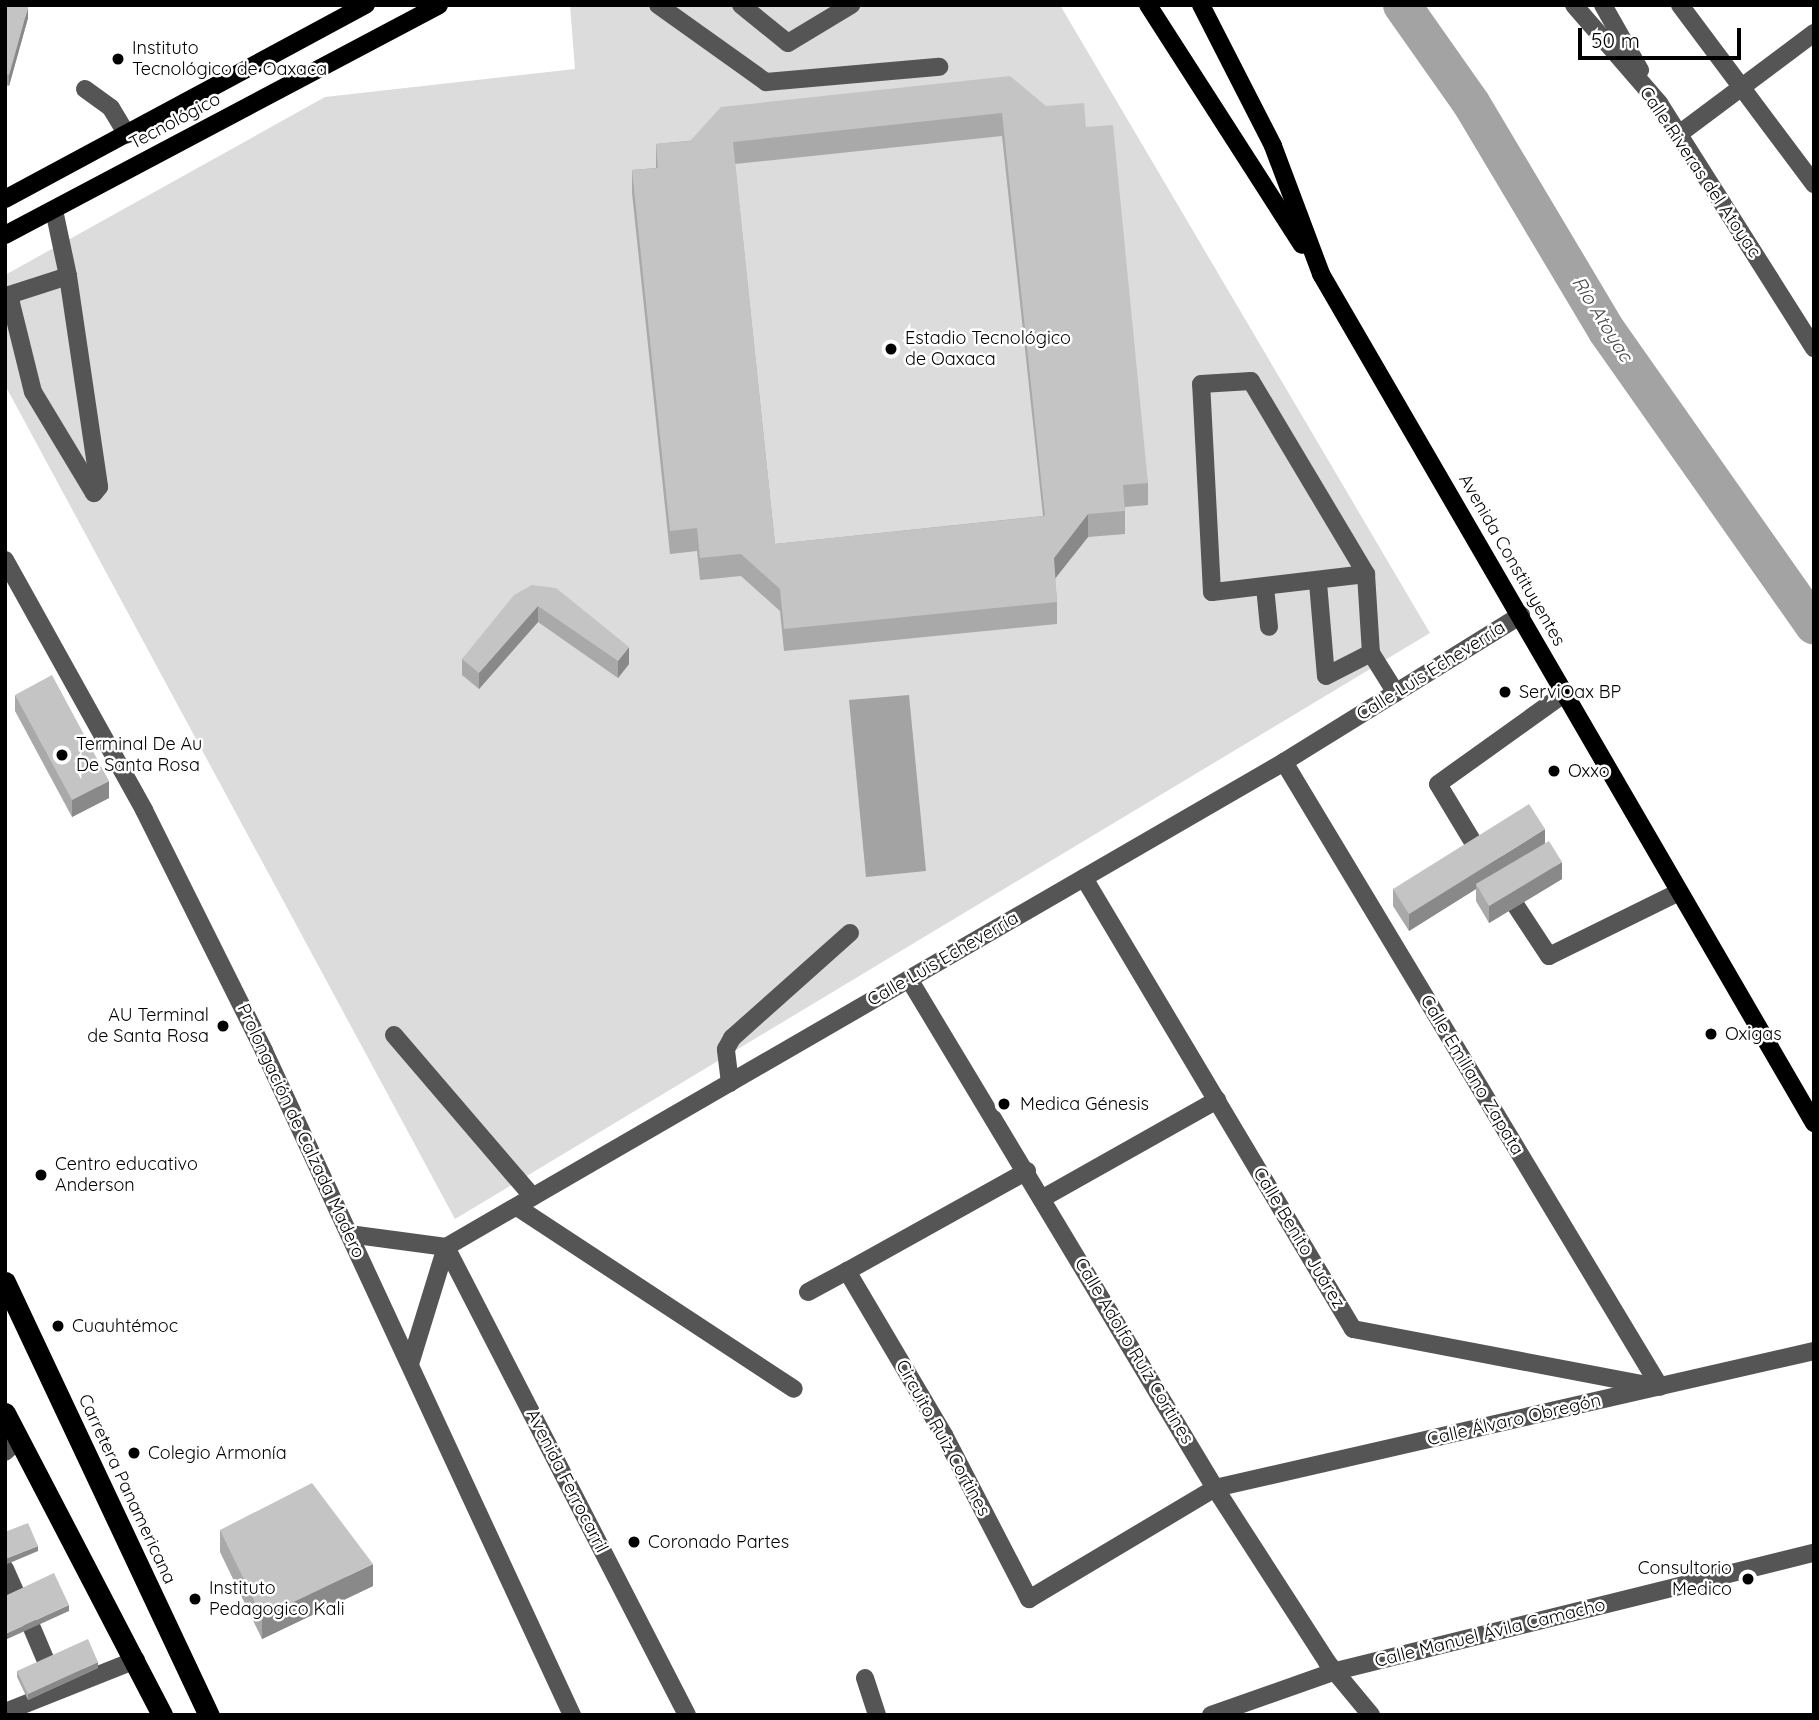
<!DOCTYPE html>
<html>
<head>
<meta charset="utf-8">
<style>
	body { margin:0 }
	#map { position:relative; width:1819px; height:1720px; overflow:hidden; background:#fff; font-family:Quicksand,sans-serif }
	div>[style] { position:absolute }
	.green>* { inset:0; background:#dcdcdc }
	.water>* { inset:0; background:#a3a3a3 }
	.river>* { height:38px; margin:-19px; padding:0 19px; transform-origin:19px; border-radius:19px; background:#a3a3a3 }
	.minor>* { height:18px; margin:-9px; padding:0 9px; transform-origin:9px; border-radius:9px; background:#555 }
	.major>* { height:18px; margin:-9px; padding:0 9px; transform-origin:9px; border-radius:9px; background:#000 }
	.highway>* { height:21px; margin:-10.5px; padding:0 10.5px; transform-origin:10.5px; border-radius:10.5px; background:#000 }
	.wall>* { inset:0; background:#a9a9a9 }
	.shaded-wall>* { inset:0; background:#898989 }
	.building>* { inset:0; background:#c4c4c4 }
	.dots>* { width:19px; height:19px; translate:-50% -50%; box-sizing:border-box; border:4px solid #fff; border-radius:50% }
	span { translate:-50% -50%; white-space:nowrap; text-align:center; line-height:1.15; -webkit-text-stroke:5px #fff; paint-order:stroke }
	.poi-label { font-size:18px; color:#000 }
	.left { translate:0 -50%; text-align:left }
	.right { translate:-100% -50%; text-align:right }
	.street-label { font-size:18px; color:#000 }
	.water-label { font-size:19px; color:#444; font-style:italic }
	.frame { position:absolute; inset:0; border:7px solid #000; pointer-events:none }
	.scale { position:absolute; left:1578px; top:28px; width:163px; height:32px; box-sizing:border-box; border:4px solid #000; border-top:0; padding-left:9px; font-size:21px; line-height:24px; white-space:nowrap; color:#000; -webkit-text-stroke:5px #fff; paint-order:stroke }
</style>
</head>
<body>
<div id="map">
	<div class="green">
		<i style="clip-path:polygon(570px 5px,1060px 5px,1430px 633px,455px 1219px,5px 385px,5px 275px,325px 97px,575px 69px)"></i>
	</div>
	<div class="water">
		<i style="clip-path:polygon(909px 695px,926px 871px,866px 877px,849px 700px)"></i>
	</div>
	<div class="river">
		<i style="left:1402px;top:5px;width:120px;rotate:54.9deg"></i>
		<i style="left:1471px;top:103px;width:265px;rotate:59.2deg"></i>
		<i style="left:1607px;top:331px;width:360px;rotate:54.9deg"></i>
	</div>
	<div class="minor">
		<i style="left:658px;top:5px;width:133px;rotate:35.5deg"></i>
		<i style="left:766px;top:82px;width:174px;rotate:-5deg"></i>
		<i style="left:741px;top:5px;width:60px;rotate:39deg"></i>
		<i style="left:788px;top:43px;width:74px;rotate:-31.1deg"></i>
		<i style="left:1574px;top:5px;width:130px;rotate:49.1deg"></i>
		<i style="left:1659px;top:103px;width:290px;rotate:57.7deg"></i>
		<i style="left:1603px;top:5px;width:75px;rotate:60.4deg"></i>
		<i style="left:1680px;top:5px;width:224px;rotate:53.2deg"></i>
		<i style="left:85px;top:89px;width:32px;rotate:36deg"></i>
		<i style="left:111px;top:108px;width:31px;rotate:59deg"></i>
		<i style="left:1679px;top:134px;width:169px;rotate:-36.8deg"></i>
		<i style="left:54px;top:210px;width:67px;rotate:78deg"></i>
		<i style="left:68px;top:276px;width:213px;rotate:81.6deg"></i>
		<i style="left:99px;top:487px;width:8px;rotate:130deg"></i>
		<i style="left:94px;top:493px;width:118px;rotate:-121.1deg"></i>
		<i style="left:33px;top:392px;width:100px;rotate:-103.9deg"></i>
		<i style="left:9px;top:295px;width:62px;rotate:-17.9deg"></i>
		<i style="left:5px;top:560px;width:286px;rotate:60.9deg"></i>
		<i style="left:144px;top:810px;width:269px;rotate:63.5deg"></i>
		<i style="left:264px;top:1051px;width:732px;rotate:65.12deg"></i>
		<i style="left:1366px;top:574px;width:155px;rotate:173.3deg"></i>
		<i style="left:1212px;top:592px;width:208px;rotate:-93deg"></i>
		<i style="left:1201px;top:384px;width:50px;rotate:-3.4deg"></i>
		<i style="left:1251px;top:381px;width:225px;rotate:59.2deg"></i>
		<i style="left:1366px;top:574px;width:79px;rotate:86.4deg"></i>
		<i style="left:1318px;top:583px;width:93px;rotate:85.1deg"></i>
		<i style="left:1326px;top:676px;width:51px;rotate:-27.1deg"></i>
		<i style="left:1371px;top:653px;width:47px;rotate:58deg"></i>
		<i style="left:1265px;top:587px;width:40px;rotate:84.3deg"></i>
		<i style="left:1284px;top:762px;width:729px;rotate:58.97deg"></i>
		<i style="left:1479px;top:852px;width:79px;rotate:-121.1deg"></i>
		<i style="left:1438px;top:784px;width:156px;rotate:-35.6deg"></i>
		<i style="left:1084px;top:878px;width:525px;rotate:59.19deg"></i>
		<i style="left:1353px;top:1329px;width:305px;rotate:10.8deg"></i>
		<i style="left:1516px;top:906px;width:60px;rotate:56.6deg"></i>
		<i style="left:1549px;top:956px;width:143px;rotate:-26.2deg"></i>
		<i style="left:909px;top:979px;width:594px;rotate:58.99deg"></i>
		<i style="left:1215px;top:1488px;width:207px;rotate:57.2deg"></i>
		<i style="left:1327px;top:1662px;width:69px;rotate:50.3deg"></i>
		<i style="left:394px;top:1035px;width:213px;rotate:49.4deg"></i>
		<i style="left:730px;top:1083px;width:34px;rotate:-97deg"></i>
		<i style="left:726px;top:1049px;width:13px;rotate:-61deg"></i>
		<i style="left:732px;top:1038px;width:158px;rotate:-41.7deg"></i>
		<i style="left:1027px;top:1171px;width:206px;rotate:150.9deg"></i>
		<i style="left:847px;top:1271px;width:191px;rotate:59.4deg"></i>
		<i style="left:944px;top:1435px;width:185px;rotate:62.6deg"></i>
		<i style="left:1029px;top:1599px;width:217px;rotate:-30.8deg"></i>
		<i style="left:1215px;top:1488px;width:614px;rotate:-12.88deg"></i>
		<i style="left:1043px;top:1198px;width:200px;rotate:-29.4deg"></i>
		<i style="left:517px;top:1207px;width:331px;rotate:33.3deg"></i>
		<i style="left:349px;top:1234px;width:98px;rotate:7.6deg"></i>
		<i style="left:446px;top:1247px;width:968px;rotate:-30.06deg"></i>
		<i style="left:1284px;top:762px;width:279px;rotate:-31.8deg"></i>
		<i style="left:446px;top:1247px;width:526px;rotate:62.75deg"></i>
		<i style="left:808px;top:1292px;width:44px;rotate:-28.3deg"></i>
		<i style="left:410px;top:1364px;width:122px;rotate:-72.9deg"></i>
		<i style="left:5px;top:1452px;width:18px;rotate:-43deg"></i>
		<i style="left:5px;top:1569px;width:30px;rotate:66deg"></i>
		<i style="left:32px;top:1628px;width:38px;rotate:67deg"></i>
		<i style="left:865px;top:1678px;width:39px;rotate:72deg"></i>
		<i style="left:5px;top:1712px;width:141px;rotate:-21.7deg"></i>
		<i style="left:1211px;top:1715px;width:133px;rotate:-19.4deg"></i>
		<i style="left:1336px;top:1671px;width:492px;rotate:-13.9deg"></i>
	</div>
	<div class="major">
		<i style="left:1148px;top:5px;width:285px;rotate:57.3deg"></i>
		<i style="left:1201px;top:5px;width:158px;rotate:62.9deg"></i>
		<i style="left:1273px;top:146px;width:137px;rotate:69.4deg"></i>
		<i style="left:1321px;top:274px;width:982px;rotate:59.86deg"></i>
		<i style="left:5px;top:199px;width:410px;rotate:-28.3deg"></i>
		<i style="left:5px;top:235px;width:491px;rotate:-27.9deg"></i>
	</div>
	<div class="highway">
		<i style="left:5px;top:1282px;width:479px;rotate:64.8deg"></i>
		<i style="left:5px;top:1413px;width:340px;rotate:62.5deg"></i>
	</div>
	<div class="wall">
		<i style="clip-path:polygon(5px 5px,28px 18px,9px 86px,5px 85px)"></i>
		<i style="clip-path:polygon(evenodd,1046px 106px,1086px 127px,1148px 483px,1148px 505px,1125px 507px,1125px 534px,1088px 537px,1055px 578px,1057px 602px,1057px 624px,784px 651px,780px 611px,741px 576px,700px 580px,697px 551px,670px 554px,632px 193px,632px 170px,656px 168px,656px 144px,1046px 106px,1002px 136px,1043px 516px,775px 544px,735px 164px,1002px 136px)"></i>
		<i style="clip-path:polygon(532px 585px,629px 664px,618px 678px,538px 622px,479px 689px,462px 675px,462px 659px)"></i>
		<i style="clip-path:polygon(15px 695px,109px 798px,72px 817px,15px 711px)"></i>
		<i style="clip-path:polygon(1545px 843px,1562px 879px,1489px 923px,1476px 901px,1476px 889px,1409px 931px,1393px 906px,1393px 889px)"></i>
		<i style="clip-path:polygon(220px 1530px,373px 1586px,262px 1639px,220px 1552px)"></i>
		<i style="clip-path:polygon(98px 1668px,28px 1700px,17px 1677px,17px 1671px)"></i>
	</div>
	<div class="shaded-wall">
		<i style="clip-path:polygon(28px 7px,28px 18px,9px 86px,9px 75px)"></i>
		<i style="clip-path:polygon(1088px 514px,1088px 537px,1054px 580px,1054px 558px)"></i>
		<i style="clip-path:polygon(538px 606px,538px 622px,479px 689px,479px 673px)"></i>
		<i style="clip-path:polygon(629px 647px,629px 664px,618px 678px,618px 661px)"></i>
		<i style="clip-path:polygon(109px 781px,109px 798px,72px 817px,72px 800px)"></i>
		<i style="clip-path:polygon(1545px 829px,1545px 846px,1476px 884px,1476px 889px,1409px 931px,1409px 914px)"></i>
		<i style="clip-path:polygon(1562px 862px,1562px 879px,1489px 923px,1489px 906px)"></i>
		<i style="clip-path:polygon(38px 1546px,38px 1551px,5px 1565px,5px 1559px)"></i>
		<i style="clip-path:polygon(373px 1564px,373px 1586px,262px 1639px,262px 1617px)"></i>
		<i style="clip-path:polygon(69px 1605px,69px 1611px,5px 1640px,5px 1634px)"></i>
		<i style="clip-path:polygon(98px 1662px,98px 1668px,28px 1700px,28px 1694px)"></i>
	</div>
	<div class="building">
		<i style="clip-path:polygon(5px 5px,22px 5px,28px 7px,9px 75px,5px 74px)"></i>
		<i style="clip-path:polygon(evenodd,1010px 76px,1046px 106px,1084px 103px,1086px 127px,1113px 125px,1148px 483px,1123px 485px,1125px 511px,1088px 514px,1054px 558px,1057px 602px,784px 629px,780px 589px,741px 554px,700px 558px,697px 528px,670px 531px,632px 170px,658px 168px,656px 144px,690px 141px,721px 107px,1010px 76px,1002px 113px,1045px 516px,775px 544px,733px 142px,1002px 113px)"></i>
		<i style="clip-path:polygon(532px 585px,556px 588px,629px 647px,618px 661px,538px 606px,479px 673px,462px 659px,514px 595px)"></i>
		<i style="clip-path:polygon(52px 675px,109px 781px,72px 800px,15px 695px)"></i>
		<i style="clip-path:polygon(1529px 804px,1545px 829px,1409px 914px,1393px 889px)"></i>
		<i style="clip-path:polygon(1549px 841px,1562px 862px,1489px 906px,1476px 884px)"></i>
		<i style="clip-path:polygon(312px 1483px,373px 1564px,262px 1617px,220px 1530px)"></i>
		<i style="clip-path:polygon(28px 1523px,38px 1546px,5px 1559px,5px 1532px)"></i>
		<i style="clip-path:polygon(54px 1573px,69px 1605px,5px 1634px,5px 1596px)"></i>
		<i style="clip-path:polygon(88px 1639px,98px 1662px,28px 1694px,17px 1671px)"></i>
	</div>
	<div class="dots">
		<i style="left:118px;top:59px;background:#000"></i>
		<i style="left:891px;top:349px;background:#000"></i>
		<i style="left:1505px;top:692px;background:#000"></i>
		<i style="left:62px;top:755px;background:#000"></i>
		<i style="left:1554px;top:771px;background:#000"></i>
		<i style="left:223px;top:1026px;background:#000"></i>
		<i style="left:1711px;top:1034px;background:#000"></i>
		<i style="left:1004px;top:1104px;background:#000"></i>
		<i style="left:41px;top:1175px;background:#000"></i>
		<i style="left:58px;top:1326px;background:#000"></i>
		<i style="left:134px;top:1453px;background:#000"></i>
		<i style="left:634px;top:1542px;background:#000"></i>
		<i style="left:1748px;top:1579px;background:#000"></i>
		<i style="left:195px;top:1599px;background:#000"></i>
	</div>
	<div class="poi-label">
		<span class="left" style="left:132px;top:59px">Instituto<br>Tecnológico de Oaxaca</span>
		<span class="left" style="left:905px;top:349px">Estadio Tecnológico<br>de Oaxaca</span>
		<span class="left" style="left:1519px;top:692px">ServiOax BP</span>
		<span class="left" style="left:76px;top:755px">Terminal De Au<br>De Santa Rosa</span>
		<span class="left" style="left:1568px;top:771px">Oxxo</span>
		<span class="right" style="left:209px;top:1026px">AU Terminal<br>de Santa Rosa</span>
		<span class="left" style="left:1725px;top:1034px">Oxigas</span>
		<span class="left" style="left:1020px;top:1104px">Medica Génesis</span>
		<span class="left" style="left:55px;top:1175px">Centro educativo<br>Anderson</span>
		<span class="left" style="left:72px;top:1326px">Cuauhtémoc</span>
		<span class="left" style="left:148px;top:1453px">Colegio Armonía</span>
		<span class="left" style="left:648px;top:1542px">Coronado Partes</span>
		<span class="right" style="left:1732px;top:1579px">Consultorio<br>Medico</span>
		<span class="left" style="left:209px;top:1599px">Instituto<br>Pedagogico Kali</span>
	</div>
	<div class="street-label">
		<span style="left:175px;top:121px;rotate:-28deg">Tecnológico</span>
		<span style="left:1700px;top:172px;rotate:56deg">Calle Riveras del Atoyac</span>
		<span style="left:1512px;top:560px;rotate:60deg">Avenida Constituyentes</span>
		<span style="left:1431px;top:671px;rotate:-32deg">Calle Luis Echeverría</span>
		<span style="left:943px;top:959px;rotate:-30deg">Calle Luis Echeverría</span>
		<span style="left:1472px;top:1075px;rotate:59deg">Calle Emiliano Zapata</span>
		<span style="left:301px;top:1131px;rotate:65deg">Prolongación de Calzada Madero</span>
		<span style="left:1299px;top:1238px;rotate:59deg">Calle Benito Juárez</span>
		<span style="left:1134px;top:1351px;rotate:59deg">Calle Adolfo Ruíz Cortines</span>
		<span style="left:1514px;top:1420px;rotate:-13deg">Calle Álvaro Obregón</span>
		<span style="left:943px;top:1438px;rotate:61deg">Circuito Ruiz Cortines</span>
		<span style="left:567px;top:1481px;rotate:63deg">Avenida Ferrocarril</span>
		<span style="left:127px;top:1489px;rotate:65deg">Carretera Panamericana</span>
		<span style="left:1490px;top:1633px;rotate:-14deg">Calle Manuel Ávila Camacho</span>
	</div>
	<div class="water-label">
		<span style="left:1602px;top:319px;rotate:58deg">Río Atoyac</span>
	</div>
	<div class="frame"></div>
	<div class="scale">50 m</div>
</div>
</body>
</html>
